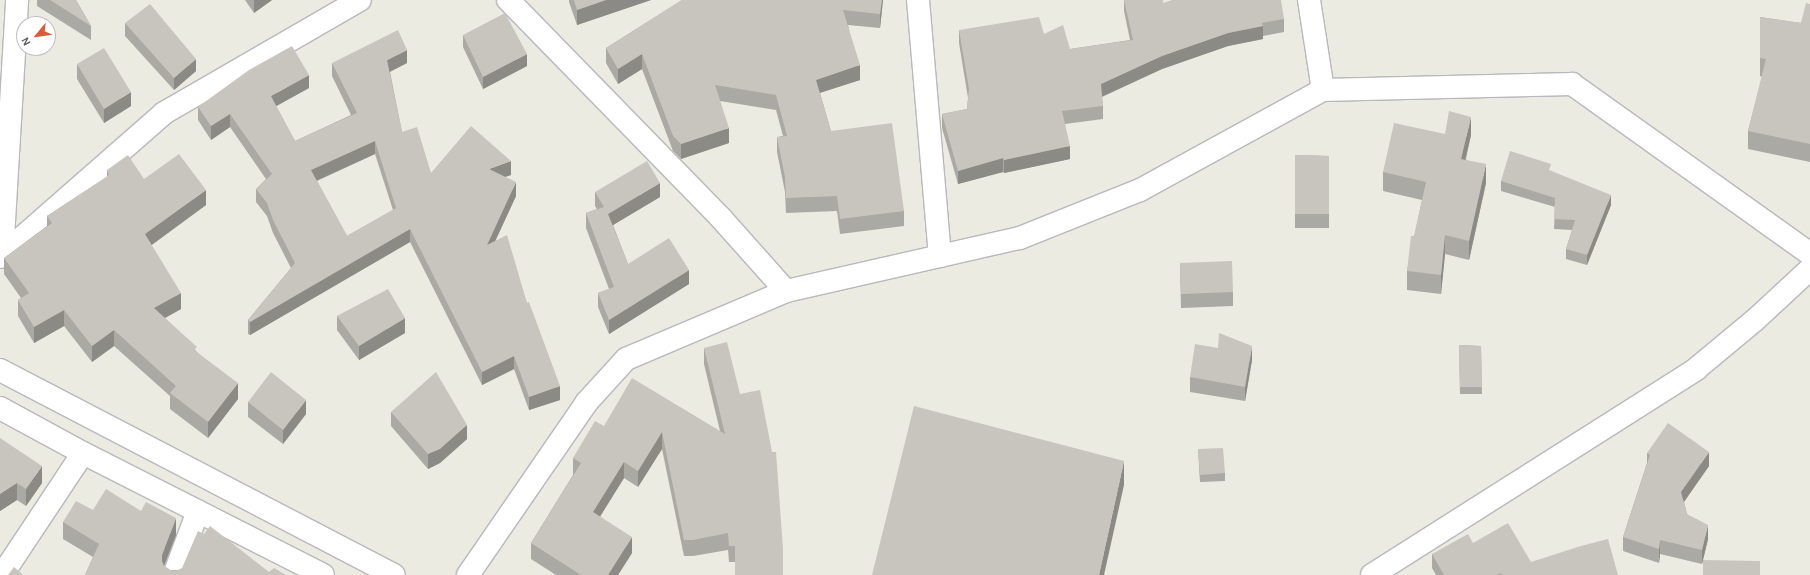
<!DOCTYPE html>
<html>
<head>
<meta charset="utf-8">
<style>
	body { margin:0 }
	#map { position:relative; width:1810px; height:575px; overflow:hidden; background:#ecebe1; font-family:Karla,sans-serif }
	div>[style] { position:absolute }
	.roads { filter:drop-shadow(1px 0 #b7b8bd) drop-shadow(-1px 0 #b7b8bd) drop-shadow(0 1px #b7b8bd) drop-shadow(0 -1px #b7b8bd) }
	.minor>* { height:22px; margin:-11px; padding:0 11px; transform-origin:11px; border-radius:11px; background:#fff }
	.wall>* { inset:0; background:#aba9a3 }
	.shaded-wall>* { inset:0; background:#8b8a85 }
	.building>* { inset:0; background:#c7c5be }
	span { translate:-50% -50%; white-space:nowrap; text-align:center; line-height:1.15; -webkit-text-stroke:3px #fff; paint-order:stroke }
	.north { position:absolute; left:16px; top:16px; width:40px; height:40px; box-sizing:border-box; background:#fff; border:1px solid #bdbec0; border-radius:50%; rotate:241deg; font-size:11px; font-weight:700; line-height:16px; text-align:center; color:#5a5c61 }
	.north::after { content:''; display:block; margin:auto; width:14px; height:18px; background:#de5935; clip-path:polygon(50% 0,100% 100%,50% 72%,0 100%) }
</style>
</head>
<body>
<div id="map">
	<div class="roads">
		<div class="minor">
			<i style="left:918px;top:0;width:257px;rotate:85.1deg"></i>
			<i style="left:1309px;top:0;width:91px;rotate:81.2deg"></i>
			<i style="left:1323px;top:90px;width:249px;rotate:-1.4deg"></i>
			<i style="left:1572px;top:84px;width:292px;rotate:35.5deg"></i>
			<i style="left:2px;top:255px;width:215px;rotate:-41.2deg"></i>
			<i style="left:164px;top:113px;width:226px;rotate:-30deg"></i>
			<i style="left:0;top:257px;width:3px;rotate:-45deg"></i>
			<i style="left:2px;top:255px;width:255px;rotate:-86.6deg"></i>
			<i style="left:786px;top:291px;width:240px;rotate:-12.8deg"></i>
			<i style="left:1020px;top:238px;width:129px;rotate:-21.8deg"></i>
			<i style="left:1140px;top:190px;width:209px;rotate:-28.7deg"></i>
			<i style="left:0;top:370px;width:444px;rotate:27.5deg"></i>
			<i style="left:0;top:408px;width:94px;rotate:28.5deg"></i>
			<i style="left:83px;top:453px;width:269px;rotate:26.9deg"></i>
			<i style="left:2px;top:575px;width:146px;rotate:-56.4deg"></i>
			<i style="left:174px;top:575px;width:68px;rotate:-69.4deg"></i>
			<i style="left:468px;top:575px;width:209px;rotate:-55.5deg"></i>
			<i style="left:586px;top:403px;width:59px;rotate:-47.7deg"></i>
			<i style="left:626px;top:359px;width:174px;rotate:-23deg"></i>
			<i style="left:786px;top:291px;width:98px;rotate:-131.7deg"></i>
			<i style="left:721px;top:218px;width:305px;rotate:-134.3deg"></i>
			<i style="left:1372px;top:575px;width:384px;rotate:-32.4deg"></i>
			<i style="left:1696px;top:369px;width:77px;rotate:-39.7deg"></i>
			<i style="left:1755px;top:320px;width:75px;rotate:-42.8deg"></i>
		</div>
	</div>
	<div class="wall">
		<i style="clip-path:polygon(37px 0,76px 0,91px 26px,91px 40px,37px 6px)"></i>
		<i style="clip-path:polygon(245px 0,272px 0,254px 13px)"></i>
		<i style="clip-path:polygon(569px 0,651px 0,577px 25px,569px 2px)"></i>
		<i style="clip-path:polygon(682px 0,883px 0,880px 28px,848px 25px,860px 80px,820px 93px,831px 131px,904px 211px,904px 226px,840px 234px,837px 211px,786px 213px,785px 192px,777px 152px,777px 137px,783px 136px,776px 110px,720px 101px,729px 143px,681px 159px,673px 151px,642px 69px,618px 84px,606px 63px,606px 48px)"></i>
		<i style="clip-path:polygon(1124px 0,1163px 0,1163px 3px,1284px 19px,1284px 32px,1263px 36px,1263px 39px,1228px 46px,1162px 69px,1102px 97px,1103px 106px,1103px 119px,1065px 124px,1070px 159px,1004px 173px,1003px 172px,958px 184px,942px 128px,942px 114px,967px 109px,968px 98px,959px 43px,959px 30px,1044px 34px,1070px 49px,1130px 40px,1124px 11px)"></i>
		<i style="clip-path:polygon(1810px 4px,1810px 162px,1748px 149px,1748px 131px,1762px 77px,1760px 76px,1760px 17px,1801px 23px)"></i>
		<i style="clip-path:polygon(125px 23px,196px 71px,174px 90px,125px 36px)"></i>
		<i style="clip-path:polygon(463px 35px,527px 66px,483px 89px,463px 47px)"></i>
		<i style="clip-path:polygon(evenodd,332px 63px,407px 63px,390px 72px,402px 132px,431px 173px,511px 175px,505px 177px,516px 196px,495px 241px,527px 303px,560px 400px,529px 410px,514px 369px,482px 385px,410px 242px,250px 335px,248px 334px,248px 320px,291px 268px,273px 233px,267px 216px,256px 202px,256px 189px,266px 179px,230px 127px,211px 140px,198px 120px,198px 107px,309px 88px,276px 106px,295px 141px,351px 115px,332px 76px,332px 63px,375px 154px,393px 210px,347px 236px,317px 181px,375px 154px)"></i>
		<i style="clip-path:polygon(77px 64px,131px 106px,104px 123px,77px 79px)"></i>
		<i style="clip-path:polygon(1471px 135px,1466px 159px,1486px 183px,1469px 260px,1445px 254px,1441px 294px,1407px 290px,1407px 271px,1422px 200px,1383px 191px,1383px 172px)"></i>
		<i style="clip-path:polygon(1295px 155px,1329px 156px,1329px 228px,1295px 228px)"></i>
		<i style="clip-path:polygon(107px 170px,144px 179px,206px 205px,151px 245px,181px 309px,165px 318px,197px 352px,238px 399px,208px 438px,170px 409px,170px 396px,114px 346px,92px 362px,64px 326px,34px 343px,18px 316px,18px 300px,21px 298px,4px 274px,4px 258px,47px 226px,47px 216px,107px 177px)"></i>
		<i style="clip-path:polygon(1551px 171px,1611px 205px,1587px 265px,1566px 259px,1566px 249px,1572px 230px,1554px 229px,1555px 207px,1501px 191px,1501px 181px)"></i>
		<i style="clip-path:polygon(595px 192px,660px 197px,613px 225px,628px 264px,689px 284px,609px 334px,598px 307px,598px 293px,609px 289px,586px 228px,586px 213px,597px 209px,595px 206px)"></i>
		<i style="clip-path:polygon(1180px 263px,1233px 292px,1233px 306px,1181px 308px)"></i>
		<i style="clip-path:polygon(337px 316px,405px 333px,359px 360px,337px 330px)"></i>
		<i style="clip-path:polygon(1459px 345px,1481px 346px,1482px 394px,1460px 394px)"></i>
		<i style="clip-path:polygon(704px 348px,740px 394px,735px 562px,729px 562px,728px 550px,693px 556px,684px 556px,662px 449px,638px 487px,624px 478px,600px 516px,632px 553px,618px 575px,556px 575px,531px 559px,531px 543px,573px 475px,573px 458px,604px 426px,720px 431px,704px 364px)"></i>
		<i style="clip-path:polygon(1252px 360px,1245px 401px,1190px 392px,1190px 377px)"></i>
		<i style="clip-path:polygon(248px 402px,306px 414px,283px 444px,248px 417px)"></i>
		<i style="clip-path:polygon(391px 412px,467px 439px,440px 463px,428px 469px,391px 426px)"></i>
		<i style="clip-path:polygon(0 438px,42px 483px,26px 506px,17px 500px,0 511px)"></i>
		<i style="clip-path:polygon(1198px 449px,1225px 473px,1225px 481px,1200px 482px)"></i>
		<i style="clip-path:polygon(1647px 453px,1709px 466px,1684px 502px,1687px 514px,1708px 539px,1702px 564px,1660px 554px,1659px 563px,1623px 551px,1623px 537px,1647px 463px)"></i>
		<i style="clip-path:polygon(93px 510px,176px 535px,164px 566px,170px 570px,269px 572px,286px 575px,85px 575px,93px 557px,63px 539px,63px 522px)"></i>
		<i style="clip-path:polygon(1473px 543px,1531px 562px,1618px 575px,1436px 575px,1432px 568px,1432px 554px)"></i>
	</div>
	<div class="shaded-wall">
		<i style="clip-path:polygon(254px 0,272px 0,254px 13px)"></i>
		<i style="clip-path:polygon(606px 0,651px 0,577px 25px,577px 10px)"></i>
		<i style="clip-path:polygon(882px 0,883px 0,880px 28px,880px 14px)"></i>
		<i style="clip-path:polygon(1263px 26px,1263px 39px,1228px 46px,1162px 69px,1101px 97px,1101px 84px,1162px 56px,1228px 33px)"></i>
		<i style="clip-path:polygon(407px 50px,407px 63px,387px 73px,387px 60px)"></i>
		<i style="clip-path:polygon(527px 54px,527px 66px,483px 89px,483px 77px)"></i>
		<i style="clip-path:polygon(642px 54px,642px 69px,618px 84px,618px 69px)"></i>
		<i style="clip-path:polygon(196px 59px,196px 71px,174px 90px,174px 78px)"></i>
		<i style="clip-path:polygon(860px 65px,860px 80px,816px 94px,816px 80px)"></i>
		<i style="clip-path:polygon(309px 75px,309px 88px,271px 109px,271px 96px)"></i>
		<i style="clip-path:polygon(131px 92px,131px 106px,104px 123px,104px 109px)"></i>
		<i style="clip-path:polygon(230px 114px,230px 127px,211px 140px,211px 126px)"></i>
		<i style="clip-path:polygon(1471px 117px,1471px 135px,1461px 177px,1461px 159px)"></i>
		<i style="clip-path:polygon(729px 128px,729px 143px,681px 159px,681px 144px)"></i>
		<i style="clip-path:polygon(375px 141px,375px 154px,311px 183px,311px 170px)"></i>
		<i style="clip-path:polygon(1070px 146px,1070px 159px,1004px 173px,1004px 160px)"></i>
		<i style="clip-path:polygon(1003px 158px,1003px 172px,958px 184px,958px 171px)"></i>
		<i style="clip-path:polygon(511px 161px,511px 175px,489px 182px,489px 169px)"></i>
		<i style="clip-path:polygon(1486px 164px,1486px 183px,1469px 260px,1469px 241px)"></i>
		<i style="clip-path:polygon(516px 182px,516px 196px,487px 259px,487px 245px)"></i>
		<i style="clip-path:polygon(660px 183px,660px 197px,608px 228px,608px 214px)"></i>
		<i style="clip-path:polygon(206px 190px,206px 205px,145px 250px,145px 234px)"></i>
		<i style="clip-path:polygon(1611px 195px,1611px 205px,1587px 265px,1587px 255px)"></i>
		<i style="clip-path:polygon(410px 229px,410px 242px,250px 335px,250px 322px)"></i>
		<i style="clip-path:polygon(1445px 235px,1445px 254px,1441px 294px,1441px 275px)"></i>
		<i style="clip-path:polygon(689px 270px,689px 284px,609px 334px,609px 320px)"></i>
		<i style="clip-path:polygon(181px 293px,181px 309px,154px 324px,154px 308px)"></i>
		<i style="clip-path:polygon(64px 310px,64px 326px,34px 343px,34px 327px)"></i>
		<i style="clip-path:polygon(405px 318px,405px 333px,359px 360px,359px 346px)"></i>
		<i style="clip-path:polygon(114px 330px,114px 346px,92px 362px,92px 346px)"></i>
		<i style="clip-path:polygon(1252px 346px,1252px 360px,1245px 401px,1245px 387px)"></i>
		<i style="clip-path:polygon(514px 356px,514px 369px,482px 385px,482px 372px)"></i>
		<i style="clip-path:polygon(238px 383px,238px 399px,208px 438px,208px 422px)"></i>
		<i style="clip-path:polygon(560px 386px,560px 400px,529px 410px,529px 397px)"></i>
		<i style="clip-path:polygon(306px 400px,306px 414px,283px 444px,283px 430px)"></i>
		<i style="clip-path:polygon(467px 425px,467px 439px,440px 463px,428px 469px,428px 454px)"></i>
		<i style="clip-path:polygon(662px 432px,662px 449px,638px 487px,638px 471px)"></i>
		<i style="clip-path:polygon(1709px 452px,1709px 466px,1681px 506px,1681px 492px)"></i>
		<i style="clip-path:polygon(1124px 461px,1124px 485px,1104px 575px,1099px 575px)"></i>
		<i style="clip-path:polygon(624px 462px,624px 478px,593px 528px,593px 512px)"></i>
		<i style="clip-path:polygon(42px 466px,42px 483px,26px 506px,26px 489px)"></i>
		<i style="clip-path:polygon(17px 483px,17px 500px,0 511px,0 494px)"></i>
		<i style="clip-path:polygon(176px 518px,176px 535px,162px 571px,162px 575px,162px 555px)"></i>
		<i style="clip-path:polygon(1708px 525px,1708px 539px,1702px 564px,1702px 550px)"></i>
		<i style="clip-path:polygon(632px 537px,632px 553px,618px 575px,608px 575px)"></i>
		<i style="clip-path:polygon(1660px 540px,1660px 554px,1659px 563px,1659px 549px)"></i>
	</div>
	<div class="building">
		<i style="clip-path:polygon(50px 0,76px 0,91px 26px)"></i>
		<i style="clip-path:polygon(574px 0,606px 0,577px 10px)"></i>
		<i style="clip-path:polygon(682px 0,882px 0,880px 14px,843px 10px,860px 65px,816px 80px,831px 131px,892px 123px,904px 211px,840px 219px,837px 196px,786px 198px,785px 177px,777px 137px,787px 136px,776px 95px,715px 85px,729px 128px,681px 144px,673px 136px,642px 54px,618px 69px,606px 48px)"></i>
		<i style="clip-path:polygon(1124px 0,1163px 0,1163px 3px,1172px 0,1281px 0,1284px 19px,1262px 23px,1263px 26px,1228px 33px,1162px 56px,1101px 84px,1103px 106px,1062px 111px,1070px 146px,1004px 160px,1003px 158px,958px 171px,942px 114px,967px 109px,969px 89px,959px 30px,1039px 17px,1044px 34px,1063px 25px,1070px 49px,1133px 40px)"></i>
		<i style="clip-path:polygon(1806px 3px,1810px 4px,1810px 144px,1748px 131px,1766px 59px,1760px 58px,1760px 17px,1801px 23px)"></i>
		<i style="clip-path:polygon(150px 4px,196px 59px,174px 78px,125px 23px)"></i>
		<i style="clip-path:polygon(505px 13px,527px 54px,483px 77px,463px 35px)"></i>
		<i style="clip-path:polygon(evenodd,398px 30px,407px 50px,387px 60px,402px 132px,417px 127px,431px 173px,471px 126px,511px 161px,489px 169px,516px 182px,487px 245px,507px 235px,527px 303px,529px 302px,560px 386px,529px 397px,514px 356px,482px 372px,410px 229px,250px 322px,248px 320px,295px 263px,273px 220px,267px 203px,256px 189px,272px 174px,230px 114px,211px 126px,198px 107px,249px 70px,292px 46px,309px 75px,271px 96px,295px 141px,357px 113px,332px 63px,398px 30px,375px 141px,396px 208px,347px 236px,311px 170px,375px 141px)"></i>
		<i style="clip-path:polygon(104px 48px,131px 92px,104px 109px,77px 64px)"></i>
		<i style="clip-path:polygon(1449px 111px,1471px 117px,1461px 159px,1486px 164px,1469px 241px,1445px 235px,1441px 275px,1407px 271px,1411px 236px,1414px 236px,1426px 182px,1383px 172px,1394px 123px,1445px 134px)"></i>
		<i style="clip-path:polygon(1510px 151px,1551px 164px,1549px 170px,1611px 195px,1587px 255px,1566px 249px,1575px 220px,1554px 219px,1555px 198px,1501px 181px)"></i>
		<i style="clip-path:polygon(179px 154px,206px 190px,145px 234px,181px 293px,154px 308px,197px 347px,194px 350px,238px 383px,208px 422px,170px 393px,176px 386px,114px 330px,92px 346px,64px 310px,34px 327px,18px 300px,29px 293px,4px 258px,52px 223px,47px 216px,109px 175px,107px 170px,128px 155px,144px 179px)"></i>
		<i style="clip-path:polygon(1295px 155px,1329px 156px,1329px 214px,1295px 214px)"></i>
		<i style="clip-path:polygon(647px 161px,660px 183px,608px 214px,628px 264px,669px 238px,689px 270px,609px 320px,598px 293px,614px 287px,586px 213px,604px 207px,595px 192px)"></i>
		<i style="clip-path:polygon(1232px 261px,1233px 292px,1181px 294px,1180px 263px)"></i>
		<i style="clip-path:polygon(388px 289px,405px 318px,359px 346px,337px 316px)"></i>
		<i style="clip-path:polygon(1219px 333px,1252px 346px,1245px 387px,1190px 377px,1195px 344px,1218px 348px)"></i>
		<i style="clip-path:polygon(727px 342px,740px 394px,760px 390px,772px 452px,776px 452px,783px 549px,783px 575px,735px 575px,735px 546px,729px 546px,728px 533px,693px 540px,684px 540px,662px 432px,638px 471px,624px 462px,593px 512px,632px 537px,608px 575px,581px 575px,531px 543px,581px 463px,573px 458px,595px 421px,604px 426px,632px 378px,725px 434px,704px 348px)"></i>
		<i style="clip-path:polygon(1459px 345px,1481px 346px,1482px 387px,1460px 387px)"></i>
		<i style="clip-path:polygon(271px 372px,306px 400px,283px 430px,248px 402px)"></i>
		<i style="clip-path:polygon(436px 372px,467px 425px,440px 449px,428px 454px,391px 412px)"></i>
		<i style="clip-path:polygon(914px 406px,1124px 461px,1099px 575px,872px 575px)"></i>
		<i style="clip-path:polygon(1668px 423px,1709px 452px,1681px 492px,1687px 514px,1708px 525px,1702px 550px,1660px 540px,1659px 549px,1623px 537px,1650px 455px,1647px 453px)"></i>
		<i style="clip-path:polygon(0 438px,42px 466px,26px 489px,17px 483px,0 494px)"></i>
		<i style="clip-path:polygon(1223px 448px,1225px 473px,1200px 475px,1198px 449px)"></i>
		<i style="clip-path:polygon(106px 489px,141px 511px,146px 502px,176px 518px,162px 555px,162px 561px,164px 566px,170px 570px,176px 571px,182px 568px,198px 531px,204px 534px,210px 526px,269px 572px,274px 568px,286px 575px,85px 575px,99px 544px,63px 522px,76px 501px,93px 510px)"></i>
		<i style="clip-path:polygon(1508px 523px,1531px 562px,1581px 546px,1608px 539px,1618px 575px,1502px 575px,1501px 573px,1497px 575px,1444px 575px,1432px 554px,1468px 534px,1473px 543px)"></i>
		<i style="clip-path:polygon(1703px 560px,1760px 561px,1760px 575px,1703px 575px)"></i>
		<i style="clip-path:polygon(14px 567px,23px 575px,8px 575px)"></i>
	</div>
	<div class="north">N</div>
</div>
</body>
</html>
